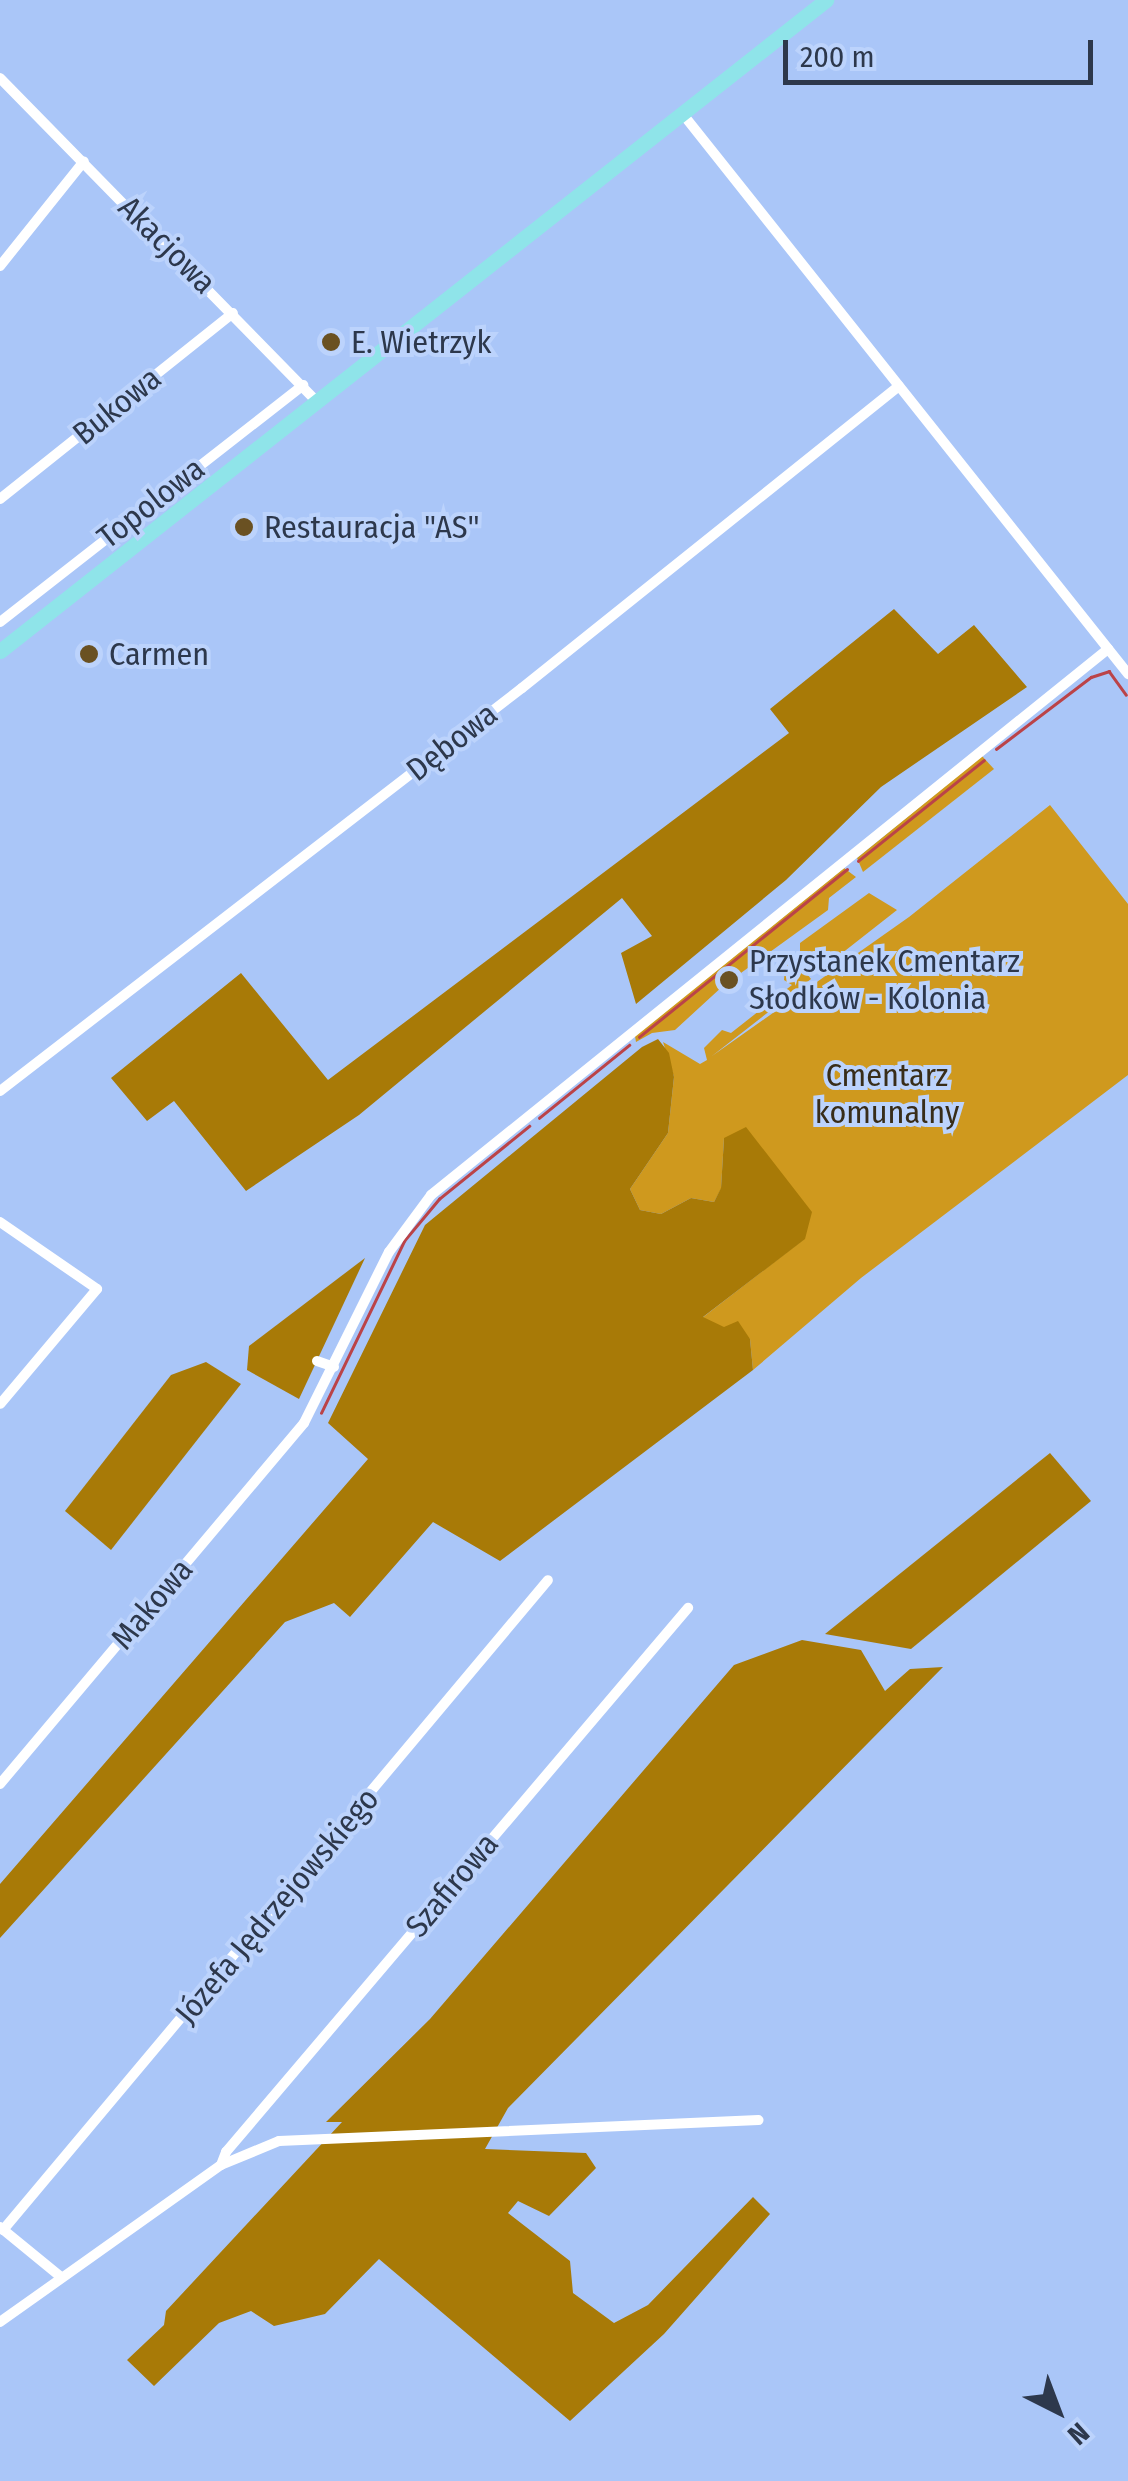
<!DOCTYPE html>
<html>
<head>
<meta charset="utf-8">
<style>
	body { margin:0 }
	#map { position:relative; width:1128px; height:2481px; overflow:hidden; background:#aac6f8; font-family:"Fira Sans Condensed",sans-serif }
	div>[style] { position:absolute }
	.green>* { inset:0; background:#cf991e }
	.forest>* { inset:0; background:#a87a07 }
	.stream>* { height:2.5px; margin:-1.25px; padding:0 1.25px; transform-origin:1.25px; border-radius:1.25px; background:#bb4348 }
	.street>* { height:10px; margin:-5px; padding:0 5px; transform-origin:5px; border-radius:5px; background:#fff }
	.primary>* { height:15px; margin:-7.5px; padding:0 7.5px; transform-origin:7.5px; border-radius:7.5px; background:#8fe4e9 }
	.dots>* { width:28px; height:28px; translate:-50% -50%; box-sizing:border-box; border:5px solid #bcd3fc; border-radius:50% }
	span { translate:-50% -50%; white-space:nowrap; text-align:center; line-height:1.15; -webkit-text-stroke:8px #bcd3fc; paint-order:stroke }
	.street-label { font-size:32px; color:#2d384c }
	.poi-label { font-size:32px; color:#2d384c }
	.left { translate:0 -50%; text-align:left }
	.park-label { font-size:32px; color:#382d19 }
	.north { position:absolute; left:1008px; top:2361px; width:100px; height:100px; -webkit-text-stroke:8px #bcd3fc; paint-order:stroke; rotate:138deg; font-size:28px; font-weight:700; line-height:40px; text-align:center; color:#2d384c }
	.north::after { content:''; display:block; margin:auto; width:35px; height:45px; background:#2d384c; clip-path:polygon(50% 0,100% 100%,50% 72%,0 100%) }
	.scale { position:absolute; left:783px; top:40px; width:310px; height:45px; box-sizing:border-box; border:5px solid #2d384c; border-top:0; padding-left:12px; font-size:30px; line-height:35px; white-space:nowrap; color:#2d384c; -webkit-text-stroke:8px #bcd3fc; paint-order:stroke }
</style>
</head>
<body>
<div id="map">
	<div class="green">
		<i style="clip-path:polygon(982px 756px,994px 769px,863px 872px,857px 858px)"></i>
		<i style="clip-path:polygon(1050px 805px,1128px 904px,1128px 1075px,861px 1278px,753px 1370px,750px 1339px,702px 1318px,804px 1239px,724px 1138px,721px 1189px,714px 1202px,691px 1198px,661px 1214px,640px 1210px,630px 1189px,668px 1133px,674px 1077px,663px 1042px,700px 1064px,707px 1060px,704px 1048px,722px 1030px,731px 1033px,792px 985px,784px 980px,786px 956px,794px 957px,811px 979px,712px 1056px,909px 917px)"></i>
		<i style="clip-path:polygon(844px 868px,856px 877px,829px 898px,828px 910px,734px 978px,731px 975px,723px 980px,724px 985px,675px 1030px,652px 1033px,636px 1042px,635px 1036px)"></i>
		<i style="clip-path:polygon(869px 893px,897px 910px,818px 972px,806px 953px,800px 953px,800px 943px)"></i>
	</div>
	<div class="forest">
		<i style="clip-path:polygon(894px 609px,938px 654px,974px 625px,1027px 687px,881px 787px,786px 880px,636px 1004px,621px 953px,652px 936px,622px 898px,359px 1115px,246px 1191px,174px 1101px,147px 1121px,111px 1078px,241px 973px,328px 1080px,789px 733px,770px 709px)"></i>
		<i style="clip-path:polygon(658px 1039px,669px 1053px,674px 1077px,668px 1133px,630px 1189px,640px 1210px,661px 1214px,691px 1198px,714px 1202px,721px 1188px,724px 1138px,746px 1127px,812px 1212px,805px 1239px,703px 1317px,724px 1327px,738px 1321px,750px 1339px,753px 1370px,500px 1561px,433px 1522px,350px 1617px,334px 1603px,285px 1622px,0 1938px,0 1884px,368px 1459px,328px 1423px,425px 1225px,642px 1047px)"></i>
		<i style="clip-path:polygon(365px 1258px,299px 1399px,247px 1370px,249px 1346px)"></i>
		<i style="clip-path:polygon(206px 1362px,241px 1384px,111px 1550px,65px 1511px,171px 1375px)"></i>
		<i style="clip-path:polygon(1050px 1453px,1091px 1501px,911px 1649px,825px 1634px)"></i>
		<i style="clip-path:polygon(802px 1640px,861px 1650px,885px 1691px,910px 1669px,943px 1667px,508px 2108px,485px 2149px,586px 2153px,596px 2168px,549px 2216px,518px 2201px,508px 2213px,570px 2261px,573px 2293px,614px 2323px,648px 2305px,753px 2197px,770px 2214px,664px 2334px,570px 2421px,379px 2259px,325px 2314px,274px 2326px,251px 2311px,219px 2323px,154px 2386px,127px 2360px,164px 2325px,166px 2311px,342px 2122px,326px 2122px,430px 2019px,734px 1665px)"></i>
	</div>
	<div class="stream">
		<i style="left:996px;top:749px;width:119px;rotate:-37.2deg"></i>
		<i style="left:1091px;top:677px;width:19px;rotate:-18deg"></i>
		<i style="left:1109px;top:671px;width:29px;rotate:54deg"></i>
		<i style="left:858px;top:861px;width:161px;rotate:-38.7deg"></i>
		<i style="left:639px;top:1037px;width:267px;rotate:-38.9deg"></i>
		<i style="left:539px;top:1118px;width:116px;rotate:-39deg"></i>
		<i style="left:321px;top:1413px;width:191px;rotate:-64.2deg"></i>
		<i style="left:404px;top:1241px;width:55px;rotate:-50.2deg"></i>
		<i style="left:439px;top:1199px;width:116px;rotate:-39deg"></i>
	</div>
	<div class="street">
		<i style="left:0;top:78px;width:452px;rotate:45.6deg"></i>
		<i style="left:682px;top:113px;width:717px;rotate:51.51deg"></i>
		<i style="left:0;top:266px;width:134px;rotate:-51.3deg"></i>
		<i style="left:0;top:499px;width:298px;rotate:-38.6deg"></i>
		<i style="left:0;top:622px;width:385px;rotate:-38deg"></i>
		<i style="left:0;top:1091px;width:659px;rotate:-37.67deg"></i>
		<i style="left:522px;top:688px;width:483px;rotate:-38.7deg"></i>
		<i style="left:0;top:1222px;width:118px;rotate:34.6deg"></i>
		<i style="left:97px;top:1289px;width:150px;rotate:130.1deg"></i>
		<i style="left:317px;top:1361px;width:18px;rotate:19deg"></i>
		<i style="left:0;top:1784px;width:472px;rotate:-49.9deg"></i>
		<i style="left:304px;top:1423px;width:191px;rotate:-63.6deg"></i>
		<i style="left:389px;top:1252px;width:71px;rotate:-53.6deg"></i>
		<i style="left:431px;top:1195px;width:870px;rotate:-38.89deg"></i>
		<i style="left:221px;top:2165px;width:14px;rotate:-69deg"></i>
		<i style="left:226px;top:2152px;width:714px;rotate:-49.66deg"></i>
		<i style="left:0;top:2227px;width:79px;rotate:39.3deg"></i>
		<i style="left:3px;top:2230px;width:848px;rotate:-50.02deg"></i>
		<i style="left:0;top:2322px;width:271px;rotate:-35.4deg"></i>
		<i style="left:221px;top:2165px;width:63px;rotate:-22.5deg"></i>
		<i style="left:279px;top:2141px;width:480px;rotate:-2.5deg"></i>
	</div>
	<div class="primary">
		<i style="left:0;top:651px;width:1052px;rotate:-38.24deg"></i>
	</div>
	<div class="dots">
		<i style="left:331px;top:342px;background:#6a5122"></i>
		<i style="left:244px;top:527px;background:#6a5122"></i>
		<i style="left:89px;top:654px;background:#6a5122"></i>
		<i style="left:729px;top:980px;background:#6a5122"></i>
	</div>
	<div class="street-label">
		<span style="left:167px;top:245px;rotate:45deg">Akacjowa</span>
		<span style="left:117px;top:406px;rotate:-39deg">Bukowa</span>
		<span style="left:151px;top:503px;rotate:-38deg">Topolowa</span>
		<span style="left:452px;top:742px;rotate:-38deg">Dębowa</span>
		<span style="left:152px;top:1604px;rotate:-50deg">Makowa</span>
		<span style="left:452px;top:1885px;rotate:-50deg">Szafirowa</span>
		<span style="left:277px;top:1906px;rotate:-50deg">Józefa Jędrzejowskiego</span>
	</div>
	<div class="poi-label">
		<span class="left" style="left:351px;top:342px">E. Wietrzyk</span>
		<span class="left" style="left:264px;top:527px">Restauracja "AS"</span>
		<span class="left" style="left:109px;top:654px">Carmen</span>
		<span class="left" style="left:749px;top:980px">Przystanek Cmentarz<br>Słodków - Kolonia</span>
	</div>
	<div class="park-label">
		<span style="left:887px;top:1094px">Cmentarz<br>komunalny</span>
	</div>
	<div class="north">N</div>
	<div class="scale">200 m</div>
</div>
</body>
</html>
